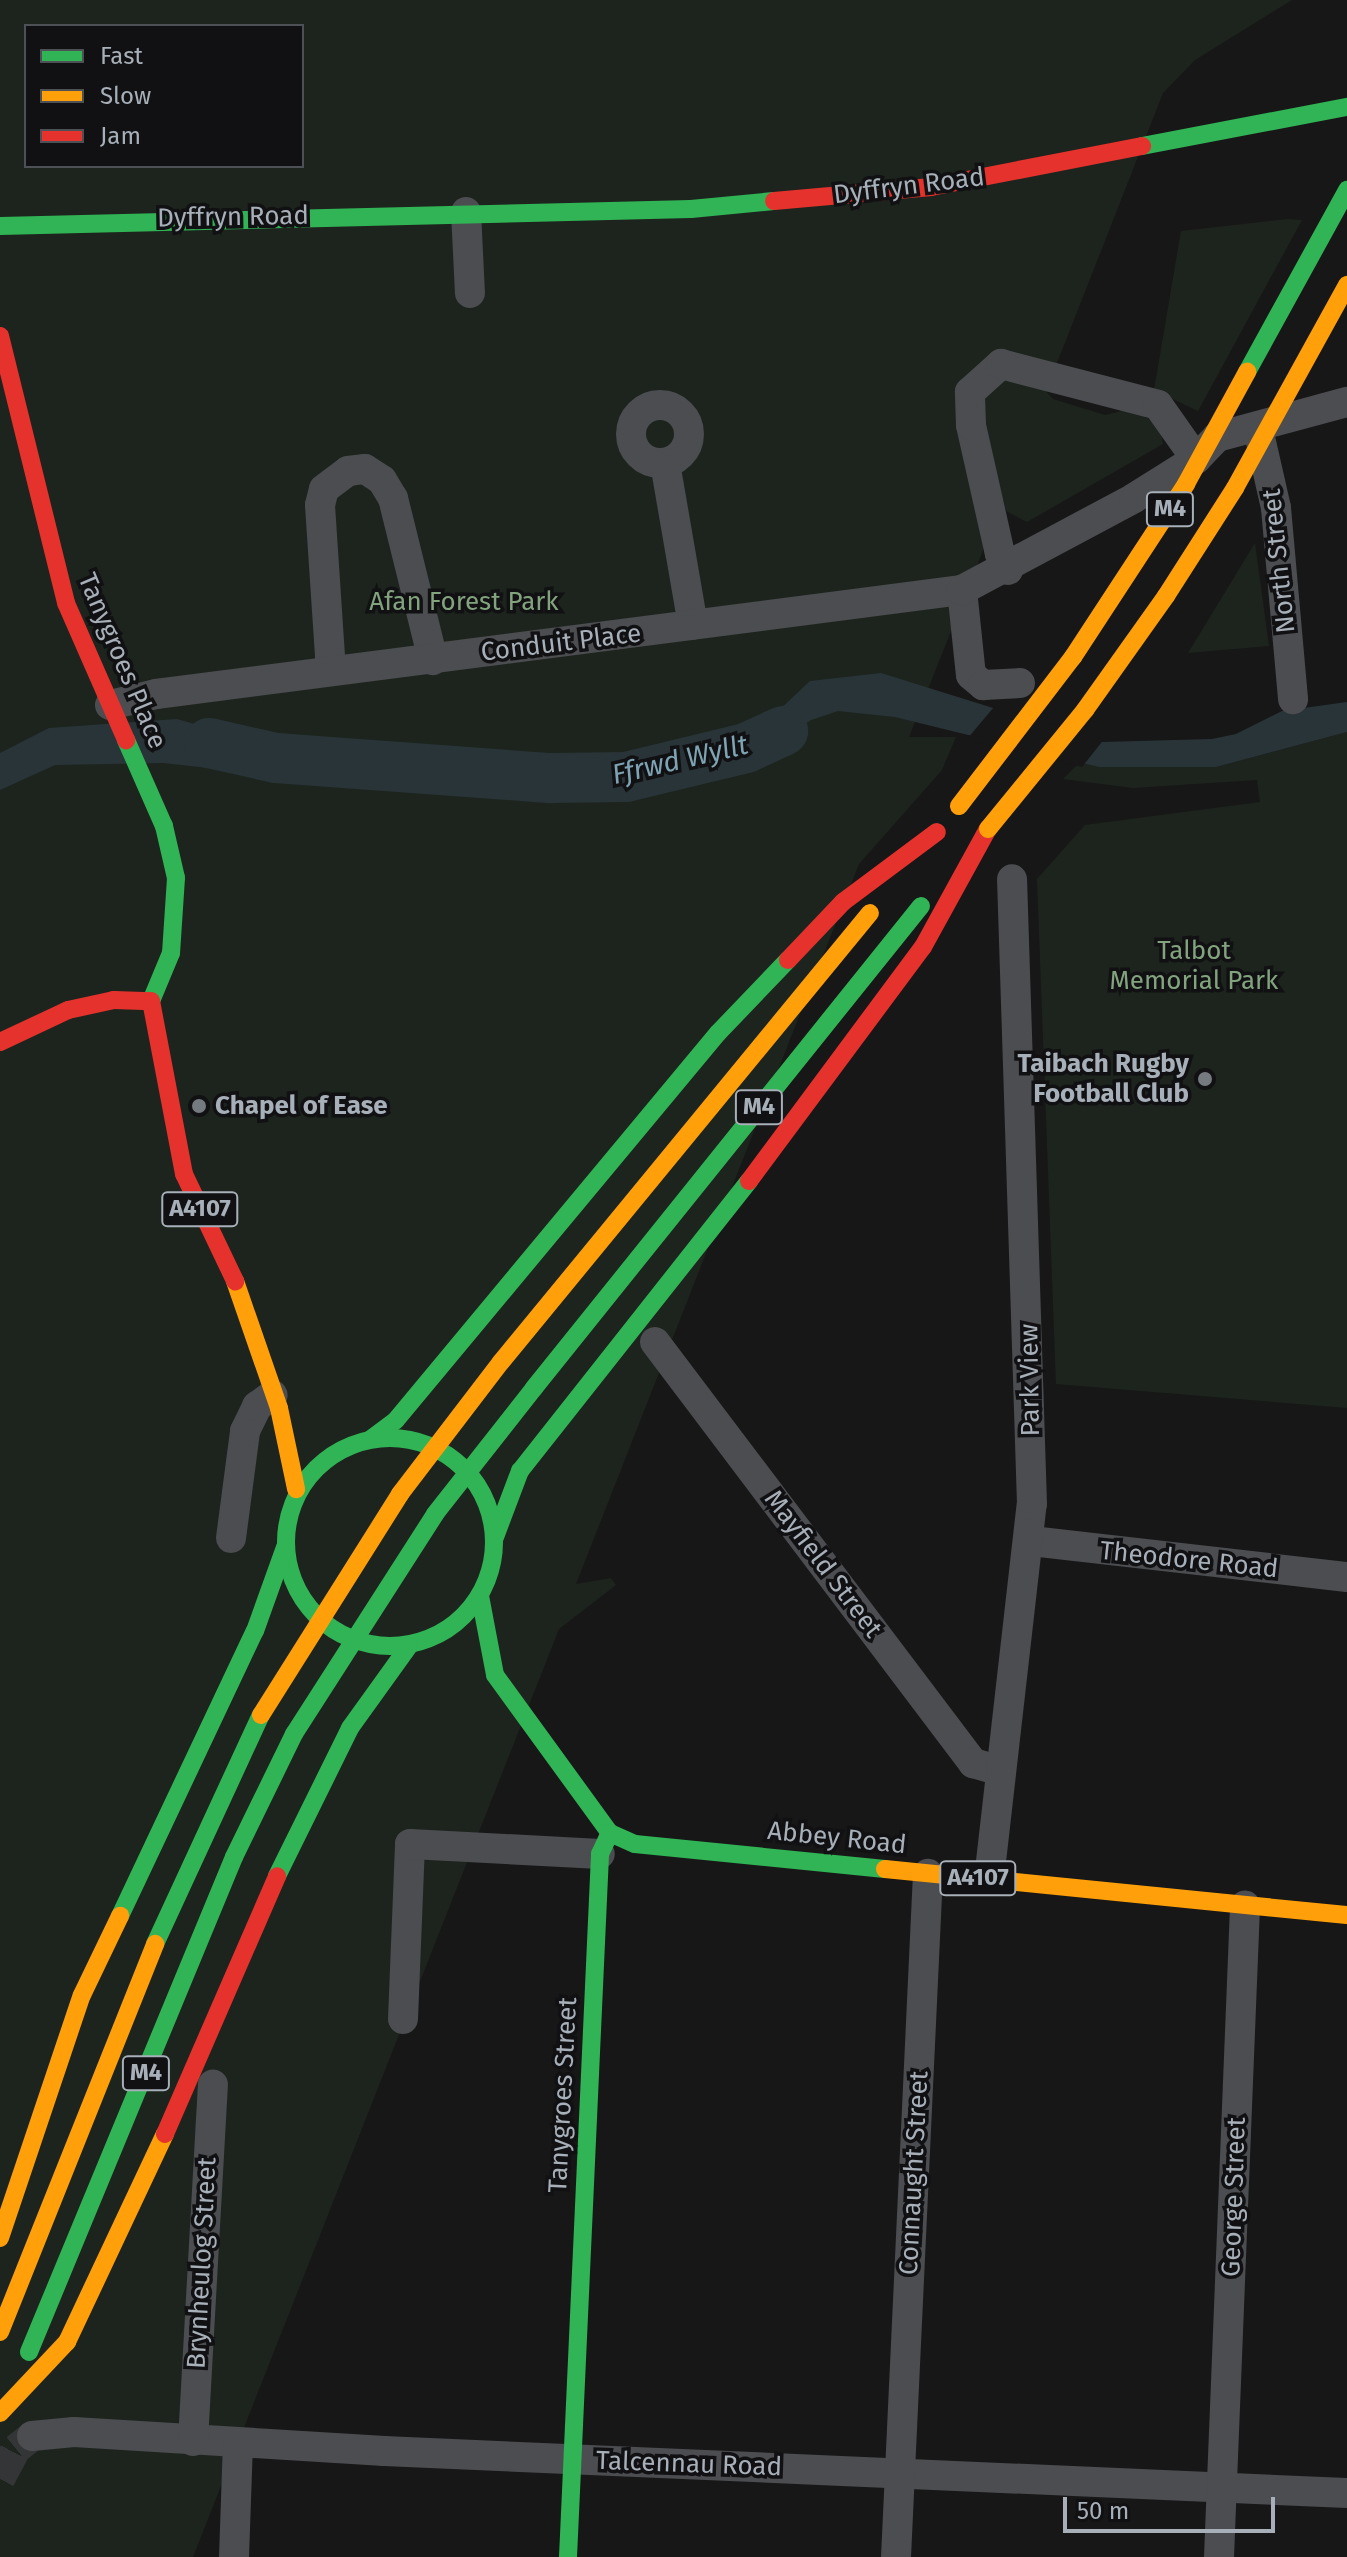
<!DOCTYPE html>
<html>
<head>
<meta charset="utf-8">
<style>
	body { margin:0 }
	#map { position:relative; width:1347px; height:2557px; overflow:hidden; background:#171717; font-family:"Fira Sans",sans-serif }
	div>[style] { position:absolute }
	.green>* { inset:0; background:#1d241d }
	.water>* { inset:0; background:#293439 }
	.pier>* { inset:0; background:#171717 }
	.river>* { height:50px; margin:-25px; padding:0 25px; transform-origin:25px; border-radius:25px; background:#293439 }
	.street-tunnel>* { height:30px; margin-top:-15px; transform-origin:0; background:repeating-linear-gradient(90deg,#343537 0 30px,transparent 0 45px) }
	.street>* { height:30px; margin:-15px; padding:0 15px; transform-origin:15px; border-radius:15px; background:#4b4d50 }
	.street>.ring { margin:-15px; padding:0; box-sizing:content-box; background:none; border:30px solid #4b4d50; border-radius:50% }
	.fast>* { height:18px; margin:-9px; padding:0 9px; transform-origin:9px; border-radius:9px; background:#30b455 }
	.fast>.ring { margin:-9px; padding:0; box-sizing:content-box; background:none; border:18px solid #30b455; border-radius:50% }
	.slow>* { height:18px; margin:-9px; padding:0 9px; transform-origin:9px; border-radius:9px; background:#ff9f0a }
	.jam>* { height:18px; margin:-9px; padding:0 9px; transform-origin:9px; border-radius:9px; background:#e5322d }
	.fast-bridge>* { height:18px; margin:-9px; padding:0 9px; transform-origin:9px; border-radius:9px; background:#30b455 }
	.slow-bridge>* { height:18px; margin:-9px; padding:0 9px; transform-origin:9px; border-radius:9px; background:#ff9f0a }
	.dots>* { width:22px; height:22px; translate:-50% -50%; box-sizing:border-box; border:4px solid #111113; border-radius:50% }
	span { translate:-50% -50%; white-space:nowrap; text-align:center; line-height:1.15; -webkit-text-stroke:7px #111113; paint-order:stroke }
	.shield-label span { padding:2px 6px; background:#111113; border:2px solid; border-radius:6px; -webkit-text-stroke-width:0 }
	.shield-label { font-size:24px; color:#a7afb8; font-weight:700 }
	.street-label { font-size:26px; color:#a7afb8 }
	.park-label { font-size:26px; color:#82a37e }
	.poi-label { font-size:26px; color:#a7afb8; font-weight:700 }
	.right { translate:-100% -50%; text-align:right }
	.left { translate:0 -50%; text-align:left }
	.water-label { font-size:28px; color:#7ea4b4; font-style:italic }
	.legend { position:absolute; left:24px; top:24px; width:280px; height:144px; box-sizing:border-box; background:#111113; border:2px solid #4d5055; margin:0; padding:10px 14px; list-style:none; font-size:24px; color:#a7afb8 }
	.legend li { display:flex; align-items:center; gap:16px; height:40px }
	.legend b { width:40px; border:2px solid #4d5055 }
	.scale { position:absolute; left:1063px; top:2497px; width:212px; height:36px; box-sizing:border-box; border:4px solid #a7afb8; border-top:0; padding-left:10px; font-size:24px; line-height:28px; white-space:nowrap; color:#a7afb8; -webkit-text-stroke:6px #111113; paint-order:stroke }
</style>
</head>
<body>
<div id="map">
	<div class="green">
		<i style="clip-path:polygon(evenodd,0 0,1292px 0,1195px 60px,1163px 93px,1046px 391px,1053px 399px,1105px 415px,1130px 409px,1159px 424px,1163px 444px,1027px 522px,1006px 511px,1003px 500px,909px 737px,956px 737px,942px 770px,859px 864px,576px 1584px,611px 1578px,616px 1585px,559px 1629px,193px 2557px,0 2557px,0 0,26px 26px,302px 26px,302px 166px,26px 166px,26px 26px)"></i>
		<i style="clip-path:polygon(1288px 219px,1302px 220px,1198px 411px,1154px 390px,1181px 231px)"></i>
		<i style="clip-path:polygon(1255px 543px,1269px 646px,1188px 653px)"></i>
		<i style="clip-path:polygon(1347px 732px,1347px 1408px,1056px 1384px,1037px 879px,1085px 825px,1260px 802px,1257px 780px,1133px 788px,1063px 779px,1080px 762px,1216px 767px)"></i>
	</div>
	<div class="water">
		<i style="clip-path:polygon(881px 673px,1102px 742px,1212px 739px,1236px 734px,1282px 711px,1347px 702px,1347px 732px,1216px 767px,1099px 767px,895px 717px,838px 711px,811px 720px,752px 760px,721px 766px,719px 739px,756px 732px,810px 681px)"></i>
		<i style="clip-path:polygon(177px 719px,278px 748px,271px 775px,163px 763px,55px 765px,0 790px,0 753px,49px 728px)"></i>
	</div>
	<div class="pier">
		<i style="clip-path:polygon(994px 707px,1102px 738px,1105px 738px,1082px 767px,967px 739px)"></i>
	</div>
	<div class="river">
		<i style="left:209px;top:743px;width:69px;rotate:12.6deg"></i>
		<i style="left:276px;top:758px;width:276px;rotate:4.2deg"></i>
		<i style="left:551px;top:778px;width:75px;rotate:-0.8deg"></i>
		<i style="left:626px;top:777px;width:123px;rotate:-13.6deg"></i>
		<i style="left:746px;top:748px;width:41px;rotate:-24.7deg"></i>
	</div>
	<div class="street-tunnel">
		<i style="left:0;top:2479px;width:34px;rotate:-62deg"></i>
		<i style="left:16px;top:2449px;width:21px;rotate:-39deg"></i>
	</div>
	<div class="street">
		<i style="left:466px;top:212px;width:81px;rotate:87.2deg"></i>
		<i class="ring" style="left:631px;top:405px;width:28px;height:28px"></i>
		<i style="left:1259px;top:433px;width:77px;rotate:77.2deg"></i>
		<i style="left:1276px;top:508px;width:192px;rotate:84.9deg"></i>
		<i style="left:665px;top:463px;width:164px;rotate:80.2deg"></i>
		<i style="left:1008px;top:570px;width:18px;rotate:-117deg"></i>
		<i style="left:1000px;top:554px;width:132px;rotate:-102.7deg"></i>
		<i style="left:971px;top:425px;width:33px;rotate:-92deg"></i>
		<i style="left:970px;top:392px;width:42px;rotate:-42.1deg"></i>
		<i style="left:1001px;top:364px;width:162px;rotate:14.6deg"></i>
		<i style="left:1158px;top:405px;width:66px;rotate:54.9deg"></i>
		<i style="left:962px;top:590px;width:85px;rotate:84deg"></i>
		<i style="left:971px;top:675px;width:16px;rotate:40deg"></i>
		<i style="left:983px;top:685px;width:37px;rotate:-3deg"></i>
		<i style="left:331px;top:671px;width:166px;rotate:-93.8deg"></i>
		<i style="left:320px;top:505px;width:16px;rotate:-76deg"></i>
		<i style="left:324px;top:489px;width:30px;rotate:-37deg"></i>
		<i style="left:348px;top:471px;width:17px;rotate:-7deg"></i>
		<i style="left:365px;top:469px;width:20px;rotate:33deg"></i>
		<i style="left:382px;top:480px;width:21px;rotate:59deg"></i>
		<i style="left:393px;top:498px;width:167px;rotate:76.1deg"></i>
		<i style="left:110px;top:705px;width:47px;rotate:-13.4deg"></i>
		<i style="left:156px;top:694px;width:813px;rotate:-7.35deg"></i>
		<i style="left:962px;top:590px;width:195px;rotate:-28.1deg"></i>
		<i style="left:1134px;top:498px;width:73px;rotate:-32.2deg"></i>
		<i style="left:1196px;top:459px;width:30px;rotate:-46deg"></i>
		<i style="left:1217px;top:437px;width:135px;rotate:-15.1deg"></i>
		<i style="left:655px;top:1342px;width:528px;rotate:52.93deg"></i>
		<i style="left:973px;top:1763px;width:29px;rotate:16deg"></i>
		<i style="left:231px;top:1538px;width:108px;rotate:-82.5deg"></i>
		<i style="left:245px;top:1431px;width:28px;rotate:-64deg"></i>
		<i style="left:257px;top:1406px;width:19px;rotate:-35deg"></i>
		<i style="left:1031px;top:1541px;width:318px;rotate:6.5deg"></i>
		<i style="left:989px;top:1879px;width:377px;rotate:-83.5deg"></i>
		<i style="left:1032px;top:1504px;width:625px;rotate:-91.83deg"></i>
		<i style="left:403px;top:2019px;width:175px;rotate:-87.7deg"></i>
		<i style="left:410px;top:1844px;width:190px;rotate:3deg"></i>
		<i style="left:32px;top:2436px;width:42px;rotate:-5.4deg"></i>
		<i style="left:74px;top:2432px;width:311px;rotate:3.5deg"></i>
		<i style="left:384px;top:2451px;width:964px;rotate:2.5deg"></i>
		<i style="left:193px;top:2441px;width:357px;rotate:-86.8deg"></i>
		<i style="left:234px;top:2557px;width:114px;rotate:-88deg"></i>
		<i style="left:896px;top:2557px;width:684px;rotate:-87.32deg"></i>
		<i style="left:1219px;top:2557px;width:652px;rotate:-87.71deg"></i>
	</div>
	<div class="fast">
		<i style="left:1142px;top:146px;width:209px;rotate:-10.8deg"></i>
		<i style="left:0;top:226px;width:691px;rotate:-1.41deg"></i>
		<i style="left:691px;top:209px;width:83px;rotate:-5.5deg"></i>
		<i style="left:126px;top:740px;width:94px;rotate:66.2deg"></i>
		<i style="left:164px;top:826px;width:53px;rotate:77deg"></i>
		<i style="left:176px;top:878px;width:75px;rotate:93.8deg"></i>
		<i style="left:171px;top:953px;width:52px;rotate:112.6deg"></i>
		<i style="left:534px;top:1388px;width:618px;rotate:-51.24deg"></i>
		<i class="ring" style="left:286px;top:1438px;width:190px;height:190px"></i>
		<i style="left:371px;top:1439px;width:31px;rotate:-37deg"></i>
		<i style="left:396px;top:1420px;width:503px;rotate:-50.24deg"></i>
		<i style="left:718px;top:1033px;width:101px;rotate:-46.2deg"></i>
		<i style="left:495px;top:1537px;width:71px;rotate:-69.3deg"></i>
		<i style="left:520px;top:1471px;width:370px;rotate:-51.7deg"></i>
		<i style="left:480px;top:1596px;width:80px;rotate:79.2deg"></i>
		<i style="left:495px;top:1675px;width:195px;rotate:54deg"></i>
		<i style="left:610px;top:1833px;width:27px;rotate:24deg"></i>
		<i style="left:635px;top:1844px;width:251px;rotate:5.7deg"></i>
		<i style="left:277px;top:1876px;width:165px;rotate:-63.7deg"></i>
		<i style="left:350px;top:1728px;width:101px;rotate:-54.3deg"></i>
		<i style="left:120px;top:1916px;width:315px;rotate:-64.7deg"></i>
		<i style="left:255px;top:1631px;width:89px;rotate:-70.3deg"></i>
		<i style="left:155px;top:1944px;width:252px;rotate:-65.2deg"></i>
		<i style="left:29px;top:2352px;width:536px;rotate:-67.5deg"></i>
		<i style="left:234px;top:1857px;width:137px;rotate:-64deg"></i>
		<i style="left:568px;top:2557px;width:704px;rotate:-87.39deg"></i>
		<i style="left:600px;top:1854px;width:23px;rotate:-65deg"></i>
	</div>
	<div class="slow">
		<i style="left:235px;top:1281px;width:134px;rotate:70.9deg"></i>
		<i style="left:279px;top:1408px;width:83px;rotate:78.1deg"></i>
		<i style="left:501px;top:1362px;width:581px;rotate:-50.59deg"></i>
		<i style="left:885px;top:1869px;width:464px;rotate:5.7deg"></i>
		<i style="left:0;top:2238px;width:256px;rotate:-71.4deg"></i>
		<i style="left:82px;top:1995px;width:88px;rotate:-64.3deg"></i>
		<i style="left:0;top:2332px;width:418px;rotate:-68.2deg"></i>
		<i style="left:0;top:2413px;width:98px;rotate:-46.7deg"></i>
		<i style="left:67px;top:2342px;width:230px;rotate:-64.8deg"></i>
	</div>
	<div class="jam">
		<i style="left:774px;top:201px;width:158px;rotate:-5.1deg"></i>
		<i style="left:931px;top:187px;width:215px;rotate:-11deg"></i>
		<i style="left:0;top:336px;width:275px;rotate:76.1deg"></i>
		<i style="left:66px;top:603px;width:150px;rotate:66.3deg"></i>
		<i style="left:788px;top:960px;width:80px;rotate:-46.5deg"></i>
		<i style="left:843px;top:902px;width:117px;rotate:-36.7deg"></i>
		<i style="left:0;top:1042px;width:75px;rotate:-25.2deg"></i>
		<i style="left:68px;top:1010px;width:47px;rotate:-12.3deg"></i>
		<i style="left:114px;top:1000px;width:37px;rotate:2deg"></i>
		<i style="left:151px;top:1001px;width:176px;rotate:79.2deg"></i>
		<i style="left:184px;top:1174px;width:119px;rotate:64.5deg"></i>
		<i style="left:749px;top:1181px;width:292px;rotate:-53.4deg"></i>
		<i style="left:923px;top:947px;width:135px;rotate:-61.2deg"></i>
		<i style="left:165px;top:2134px;width:281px;rotate:-66.5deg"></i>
	</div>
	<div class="fast-bridge">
		<i style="left:1247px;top:372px;width:208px;rotate:-61.2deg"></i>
		<i style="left:294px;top:1734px;width:261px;rotate:-57.3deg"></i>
		<i style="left:435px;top:1514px;width:160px;rotate:-51.8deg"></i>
	</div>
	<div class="slow-bridge">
		<i style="left:959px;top:806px;width:188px;rotate:-52.6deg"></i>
		<i style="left:1073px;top:657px;width:207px;rotate:-56.8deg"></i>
		<i style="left:1186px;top:484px;width:128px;rotate:-61.4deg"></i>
		<i style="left:988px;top:829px;width:154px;rotate:-50.8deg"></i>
		<i style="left:1085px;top:710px;width:140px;rotate:-54.6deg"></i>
		<i style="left:1166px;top:596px;width:128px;rotate:-57.4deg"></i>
		<i style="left:1235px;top:488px;width:232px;rotate:-61.1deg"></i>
		<i style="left:261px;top:1715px;width:261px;rotate:-57.8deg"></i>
		<i style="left:400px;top:1494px;width:166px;rotate:-52.6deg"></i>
	</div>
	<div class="dots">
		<i style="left:1205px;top:1079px;background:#757a80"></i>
		<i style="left:199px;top:1106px;background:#757a80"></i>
	</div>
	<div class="shield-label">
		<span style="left:1170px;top:509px">M4</span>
		<span style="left:759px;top:1107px">M4</span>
		<span style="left:200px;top:1209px">A4107</span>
		<span style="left:978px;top:1878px">A4107</span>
		<span style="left:146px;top:2073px">M4</span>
	</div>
	<div class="street-label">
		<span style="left:909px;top:186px;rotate:-7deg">Dyffryn Road</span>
		<span style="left:233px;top:217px;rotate:-1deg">Dyffryn Road</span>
		<span style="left:1279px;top:561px;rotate:-96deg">North Street</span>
		<span style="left:561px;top:643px;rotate:-7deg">Conduit Place</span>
		<span style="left:122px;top:661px;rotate:67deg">Tanygroes Place</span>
		<span style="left:1030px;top:1380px;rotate:-91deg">Park View</span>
		<span style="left:1189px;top:1560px;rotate:6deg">Theodore Road</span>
		<span style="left:823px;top:1564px;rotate:53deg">Mayfield Street</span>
		<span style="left:837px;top:1838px;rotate:6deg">Abbey Road</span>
		<span style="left:563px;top:2095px;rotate:-87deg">Tanygroes Street</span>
		<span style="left:914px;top:2173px;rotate:-87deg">Connaught Street</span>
		<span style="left:1234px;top:2197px;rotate:-88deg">George Street</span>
		<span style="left:202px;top:2263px;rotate:-87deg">Brynheulog Street</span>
		<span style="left:689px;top:2464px;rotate:2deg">Talcennau Road</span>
	</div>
	<div class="park-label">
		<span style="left:464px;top:602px">Afan Forest Park</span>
		<span style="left:1194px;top:966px">Talbot<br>Memorial Park</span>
	</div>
	<div class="poi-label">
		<span class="right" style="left:1189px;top:1079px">Taibach Rugby<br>Football Club</span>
		<span class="left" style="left:215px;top:1106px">Chapel of Ease</span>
	</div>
	<div class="water-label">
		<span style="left:680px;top:760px;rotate:-13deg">Ffrwd Wyllt</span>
	</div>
	<ul class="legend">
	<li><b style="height:10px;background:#30b455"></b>Fast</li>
	<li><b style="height:10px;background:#ff9f0a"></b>Slow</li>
	<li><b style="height:10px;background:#e5322d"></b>Jam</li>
	</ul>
	<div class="scale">50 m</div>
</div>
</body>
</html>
